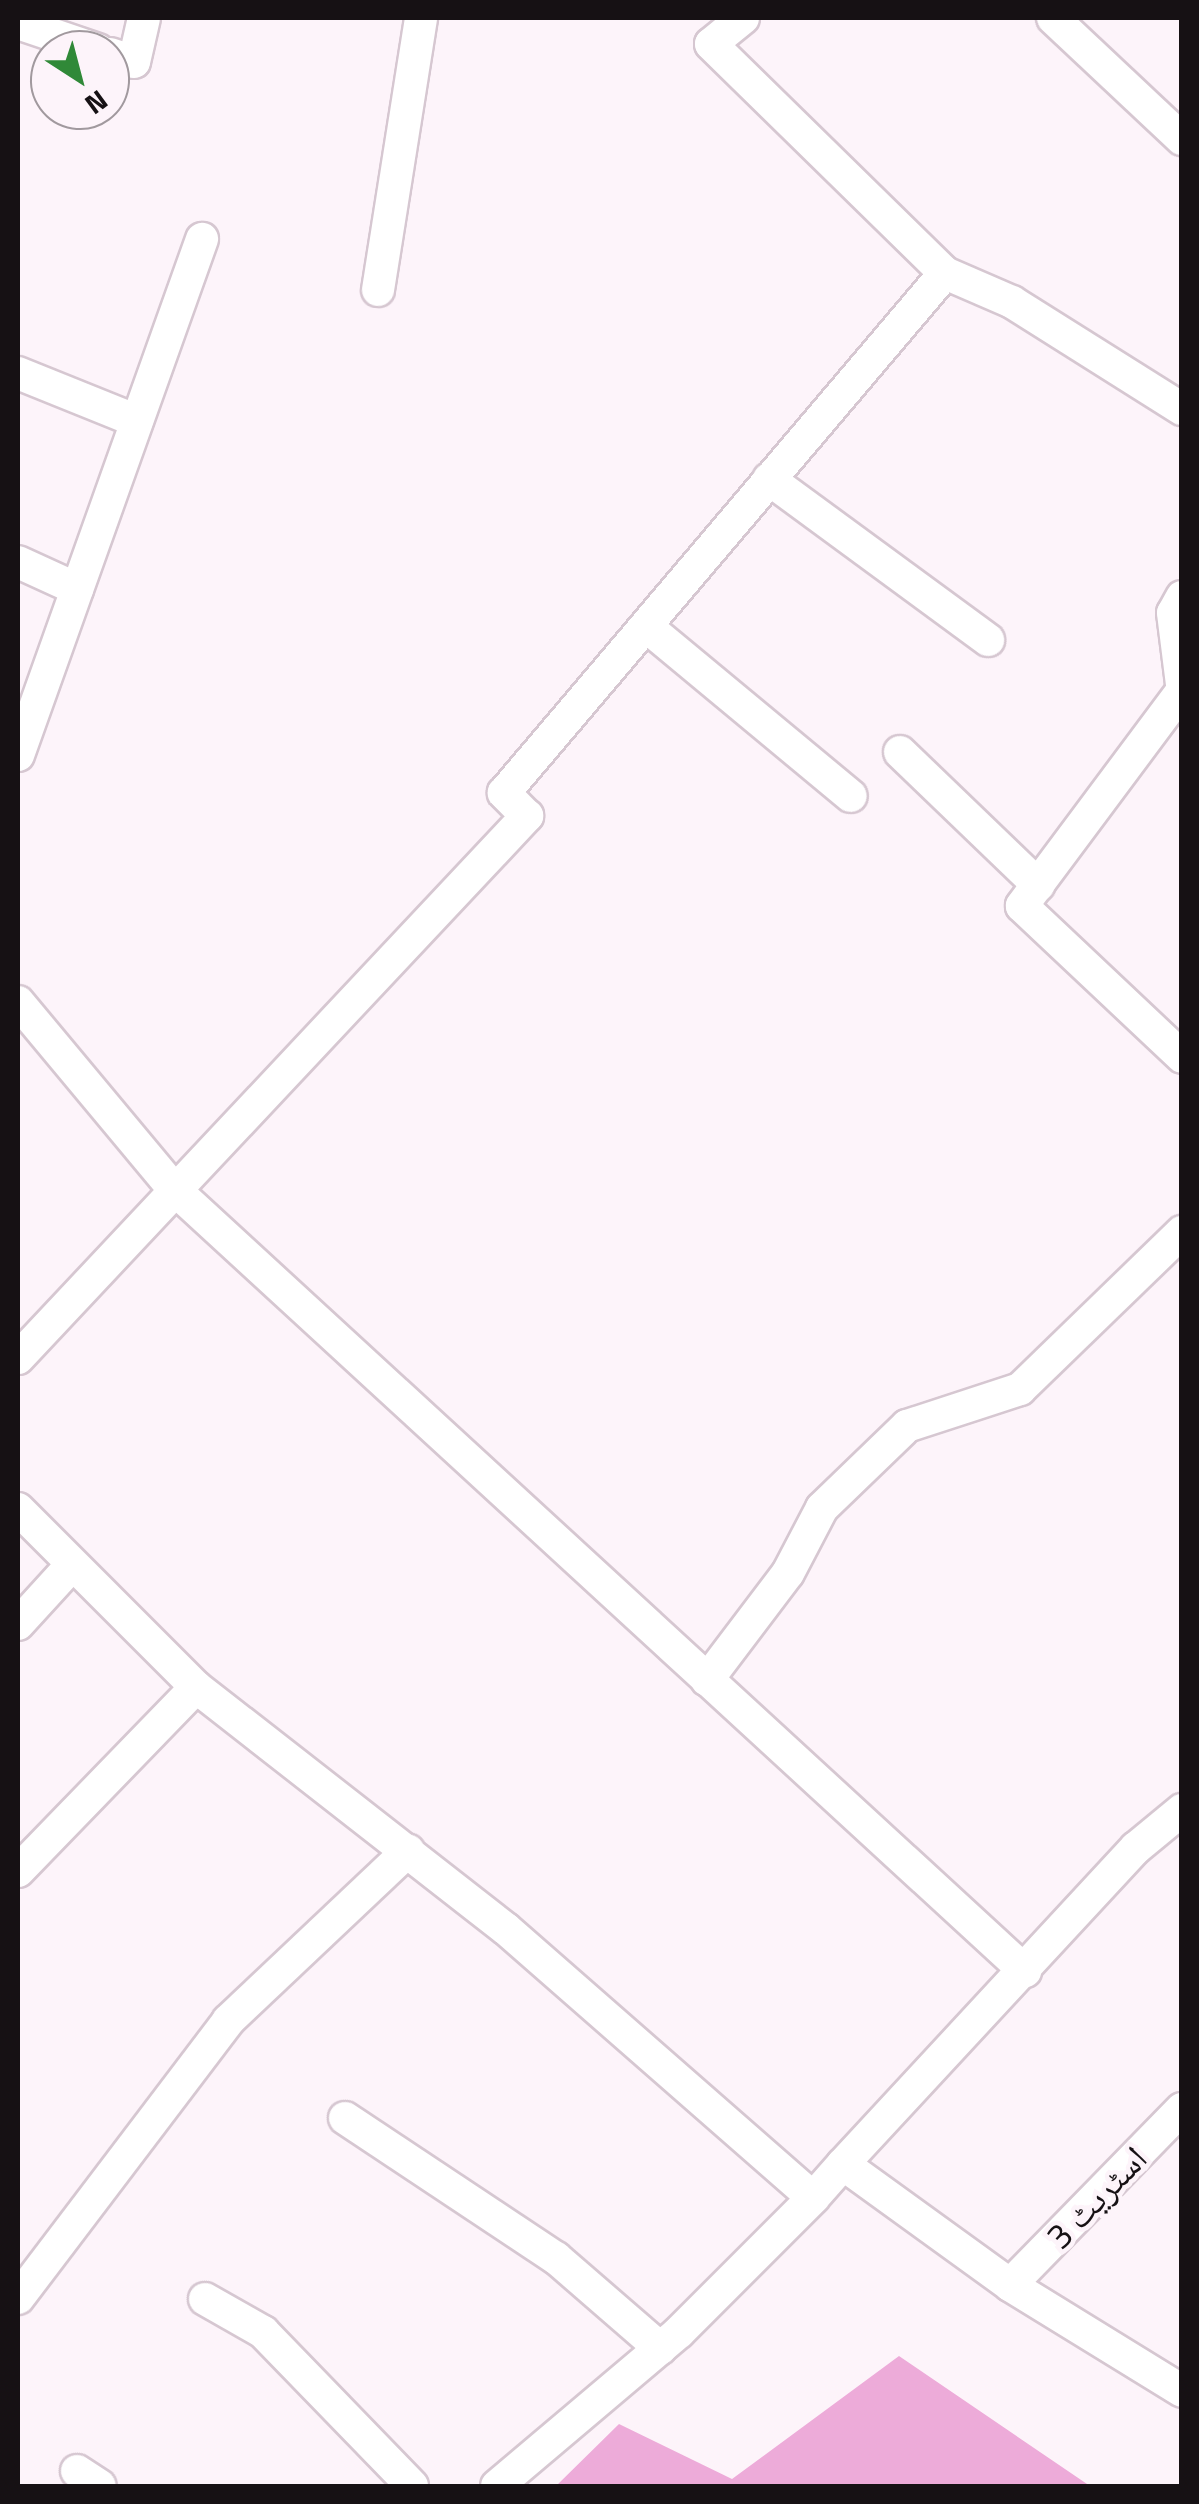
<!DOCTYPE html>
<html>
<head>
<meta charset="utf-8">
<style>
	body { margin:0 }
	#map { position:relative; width:1199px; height:2504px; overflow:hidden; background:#fdf4fa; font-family:"Titillium Web","Noto Naskh Arabic",sans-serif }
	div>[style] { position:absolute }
	.green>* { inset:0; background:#edabd9 }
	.roads { filter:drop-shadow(2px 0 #d6c7d1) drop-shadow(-2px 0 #d6c7d1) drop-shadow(0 2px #d6c7d1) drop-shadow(0 -2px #d6c7d1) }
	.street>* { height:32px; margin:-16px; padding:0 16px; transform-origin:16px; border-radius:16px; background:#fff }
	span { translate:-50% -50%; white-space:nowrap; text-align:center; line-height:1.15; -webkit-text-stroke:9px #fdf4fa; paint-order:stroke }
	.street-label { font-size:35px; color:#161114 }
	.frame { position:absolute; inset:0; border:20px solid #161114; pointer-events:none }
	.north { position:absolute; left:30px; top:30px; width:100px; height:100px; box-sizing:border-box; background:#fdf4fa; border:2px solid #a1999e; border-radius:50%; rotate:144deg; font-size:28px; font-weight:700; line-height:40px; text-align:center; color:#161114 }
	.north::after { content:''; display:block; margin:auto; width:35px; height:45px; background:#308938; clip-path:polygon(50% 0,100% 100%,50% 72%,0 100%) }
</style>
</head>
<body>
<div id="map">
	<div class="green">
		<i style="clip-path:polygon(899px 2356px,1090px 2486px,556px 2486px,619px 2424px,732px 2479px)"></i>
	</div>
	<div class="roads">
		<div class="street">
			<i style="left:743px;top:18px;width:41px;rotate:140.9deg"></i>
			<i style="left:711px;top:44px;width:327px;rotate:44.4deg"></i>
			<i style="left:1053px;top:18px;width:177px;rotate:43.2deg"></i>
			<i style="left:18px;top:23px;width:84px;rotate:18.6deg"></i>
			<i style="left:110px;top:54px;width:25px;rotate:18deg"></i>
			<i style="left:134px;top:62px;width:45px;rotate:-77.2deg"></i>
			<i style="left:378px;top:290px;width:275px;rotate:-81deg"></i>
			<i style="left:18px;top:373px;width:128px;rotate:22deg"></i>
			<i style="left:769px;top:479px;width:272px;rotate:36.3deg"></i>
			<i style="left:18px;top:562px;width:65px;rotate:24.6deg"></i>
			<i style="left:1182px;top:597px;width:18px;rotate:119deg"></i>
			<i style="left:1173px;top:613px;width:72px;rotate:82.8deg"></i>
			<i style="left:646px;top:626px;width:266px;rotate:39.7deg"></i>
			<i style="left:1182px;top:691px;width:268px;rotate:126.7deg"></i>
			<i style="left:1022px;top:906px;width:220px;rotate:43.3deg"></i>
			<i style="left:900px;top:752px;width:192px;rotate:43.9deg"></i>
			<i style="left:18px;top:755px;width:548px;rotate:-70.37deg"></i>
			<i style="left:18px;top:1002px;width:244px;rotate:50.2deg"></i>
			<i style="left:174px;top:1189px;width:1156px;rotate:42.58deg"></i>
			<i style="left:18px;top:1358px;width:744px;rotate:-46.8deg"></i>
			<i style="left:527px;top:816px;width:33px;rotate:-135deg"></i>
			<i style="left:504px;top:793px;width:682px;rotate:-49.7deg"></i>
			<i style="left:945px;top:273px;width:73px;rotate:23.4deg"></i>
			<i style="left:1012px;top:302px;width:201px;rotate:32.2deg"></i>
			<i style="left:18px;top:1509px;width:252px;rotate:45deg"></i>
			<i style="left:196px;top:1687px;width:393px;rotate:38deg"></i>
			<i style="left:506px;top:1929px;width:408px;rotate:41.2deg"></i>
			<i style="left:813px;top:2198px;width:45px;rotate:-48.6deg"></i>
			<i style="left:843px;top:2164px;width:206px;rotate:35.9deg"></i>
			<i style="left:1010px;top:2285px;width:202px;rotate:31.6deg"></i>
			<i style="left:18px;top:1624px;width:79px;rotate:-47.6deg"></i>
			<i style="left:707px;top:1680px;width:134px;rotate:-52.9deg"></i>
			<i style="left:788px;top:1573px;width:73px;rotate:-62.4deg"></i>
			<i style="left:822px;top:1508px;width:118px;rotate:-44deg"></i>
			<i style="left:907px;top:1426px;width:119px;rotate:-18.1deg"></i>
			<i style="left:1020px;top:1389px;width:226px;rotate:-44.1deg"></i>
			<i style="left:18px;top:1871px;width:256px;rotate:-45.9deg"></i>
			<i style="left:345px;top:2118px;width:253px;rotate:33.6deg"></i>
			<i style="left:556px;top:2258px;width:138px;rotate:40.9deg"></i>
			<i style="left:843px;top:2164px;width:431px;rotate:-47.2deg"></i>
			<i style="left:1136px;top:1848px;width:60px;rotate:-39.6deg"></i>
			<i style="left:1010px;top:2285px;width:246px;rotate:-45.7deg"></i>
			<i style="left:18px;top:2298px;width:348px;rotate:-52.8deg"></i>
			<i style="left:228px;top:2021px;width:248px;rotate:-43.4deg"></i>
			<i style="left:205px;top:2299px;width:67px;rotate:29.6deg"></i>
			<i style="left:263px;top:2332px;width:214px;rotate:45.9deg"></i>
			<i style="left:77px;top:2471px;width:27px;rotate:33deg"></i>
			<i style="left:497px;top:2486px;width:238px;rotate:-40.2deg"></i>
			<i style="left:679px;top:2332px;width:190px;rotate:-45deg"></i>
		</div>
	</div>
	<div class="street-label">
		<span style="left:1096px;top:2197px;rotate:-46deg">اسٹریٹ 3</span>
	</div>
	<div class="frame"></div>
	<div class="north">N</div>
</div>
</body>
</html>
